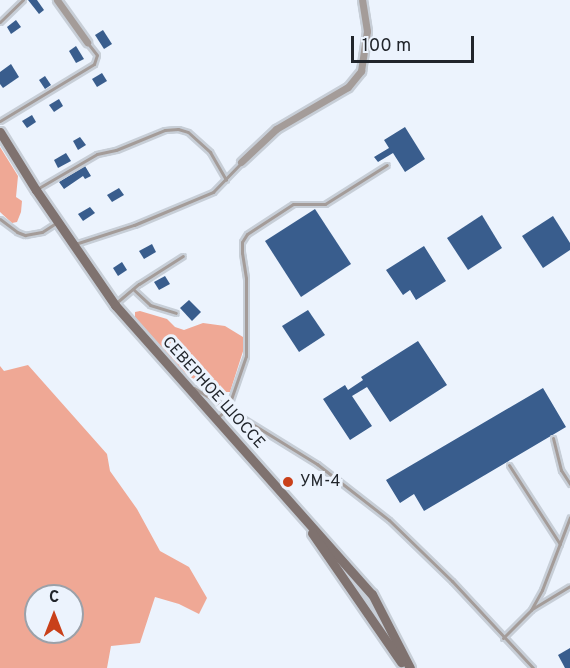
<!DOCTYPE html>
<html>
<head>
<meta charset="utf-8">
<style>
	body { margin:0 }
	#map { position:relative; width:570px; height:668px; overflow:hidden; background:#ecf3fd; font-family:Overpass,sans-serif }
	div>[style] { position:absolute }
	.forest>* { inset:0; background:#efa895 }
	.building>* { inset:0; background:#395d8d }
	.roads { filter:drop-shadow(2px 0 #c7ced7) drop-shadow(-2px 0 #c7ced7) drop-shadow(0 2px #c7ced7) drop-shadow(0 -2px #c7ced7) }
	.service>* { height:3px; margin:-1.5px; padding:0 1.5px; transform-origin:1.5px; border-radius:1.5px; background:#a49c99 }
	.minor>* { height:7px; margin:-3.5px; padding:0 3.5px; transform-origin:3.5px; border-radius:3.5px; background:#a49c99 }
	.secondary>* { height:9px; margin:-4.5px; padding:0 4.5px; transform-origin:4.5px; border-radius:4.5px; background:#7f726f }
	.dots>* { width:16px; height:16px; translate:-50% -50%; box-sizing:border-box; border:3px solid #ecf3fd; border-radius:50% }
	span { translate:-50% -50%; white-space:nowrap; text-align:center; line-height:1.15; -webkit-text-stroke:6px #ecf3fd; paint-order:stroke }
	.street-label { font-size:16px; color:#21252b }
	.poi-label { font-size:16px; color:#21252b }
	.left { translate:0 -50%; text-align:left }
	.north { position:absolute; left:24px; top:584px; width:60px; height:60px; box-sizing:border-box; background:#ecf3fd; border:2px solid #9ba1a9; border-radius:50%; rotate:0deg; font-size:16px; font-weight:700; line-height:24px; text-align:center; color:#21252b }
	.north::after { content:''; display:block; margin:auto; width:21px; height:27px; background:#c9401a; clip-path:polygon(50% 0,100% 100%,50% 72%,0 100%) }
	.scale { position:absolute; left:351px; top:36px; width:123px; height:27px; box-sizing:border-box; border:3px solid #21252b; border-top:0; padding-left:8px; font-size:18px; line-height:21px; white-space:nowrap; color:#21252b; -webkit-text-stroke:4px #ecf3fd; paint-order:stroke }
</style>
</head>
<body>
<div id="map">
	<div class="forest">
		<i style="clip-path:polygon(0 147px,18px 176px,16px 197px,22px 201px,21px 212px,17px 222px,12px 223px,0 212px)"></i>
		<i style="clip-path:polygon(140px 311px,167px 319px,175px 327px,184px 330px,203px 323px,225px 326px,243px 337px,245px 345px,230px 392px,214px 392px,186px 374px,135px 319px,135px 312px)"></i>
		<i style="clip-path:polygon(evenodd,28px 365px,107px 454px,110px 471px,137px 509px,160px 551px,189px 567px,207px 598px,199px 614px,179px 604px,155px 597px,140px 643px,111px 646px,107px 668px,0 668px,0 366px,4px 371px,28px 365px,36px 596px,72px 596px,72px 632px,36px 632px,36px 596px)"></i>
	</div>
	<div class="building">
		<i style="clip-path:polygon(28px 0,37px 0,44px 10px,39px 14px)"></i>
		<i style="clip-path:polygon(16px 20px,21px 27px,11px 34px,7px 27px)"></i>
		<i style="clip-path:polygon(103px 30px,112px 44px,104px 49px,95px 35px)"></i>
		<i style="clip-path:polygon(76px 46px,84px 59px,76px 63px,69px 51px)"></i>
		<i style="clip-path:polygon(11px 64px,19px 77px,3px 88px,0 84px,0 72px)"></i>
		<i style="clip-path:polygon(102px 73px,107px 81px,97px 87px,92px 79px)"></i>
		<i style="clip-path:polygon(45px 76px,51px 85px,45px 89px,39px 80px)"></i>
		<i style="clip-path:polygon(59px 99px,63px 106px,54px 112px,49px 105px)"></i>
		<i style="clip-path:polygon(32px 115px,36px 122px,27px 128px,22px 121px)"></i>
		<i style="clip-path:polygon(405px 127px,425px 159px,405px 172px,393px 153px,378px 162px,374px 157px,389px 148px,384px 140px)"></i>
		<i style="clip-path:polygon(80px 137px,86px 145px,78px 150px,73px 141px)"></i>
		<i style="clip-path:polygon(66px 153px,71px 161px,58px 168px,54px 160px)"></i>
		<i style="clip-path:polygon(85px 166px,91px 176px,85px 179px,83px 176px,64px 189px,59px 182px)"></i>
		<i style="clip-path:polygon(119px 188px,124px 195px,112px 202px,107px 195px)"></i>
		<i style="clip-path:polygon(90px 207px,95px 213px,83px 221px,78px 214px)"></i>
		<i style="clip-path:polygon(315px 209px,351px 264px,301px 297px,265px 241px)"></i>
		<i style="clip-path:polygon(482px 215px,502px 248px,468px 270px,447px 238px)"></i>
		<i style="clip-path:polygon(553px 216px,570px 243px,570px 250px,543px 268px,522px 236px)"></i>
		<i style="clip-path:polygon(152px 244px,156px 252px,144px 259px,139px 251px)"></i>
		<i style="clip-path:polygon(424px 246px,446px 281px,416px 300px,410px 290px,403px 295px,386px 270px)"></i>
		<i style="clip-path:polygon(122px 262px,127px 270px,118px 276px,113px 268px)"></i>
		<i style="clip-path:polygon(165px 276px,170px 284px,159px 290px,154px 282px)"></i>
		<i style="clip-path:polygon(189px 300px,201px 312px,192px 321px,180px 308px)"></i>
		<i style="clip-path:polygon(308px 310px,325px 335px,299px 352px,282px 326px)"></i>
		<i style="clip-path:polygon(418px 341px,447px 385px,390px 422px,367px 387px,352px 396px,372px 426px,350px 440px,323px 399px,345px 385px,348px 390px,363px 380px,361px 377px)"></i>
		<i style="clip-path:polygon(543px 388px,566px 427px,424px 511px,414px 494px,400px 503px,386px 480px)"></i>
		<i style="clip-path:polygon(570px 648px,570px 668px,565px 668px,558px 655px)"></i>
	</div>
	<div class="roads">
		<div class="service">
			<i style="left:0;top:22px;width:32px;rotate:-44deg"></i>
			<i style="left:0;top:121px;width:110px;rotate:-31.2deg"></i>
			<i style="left:94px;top:64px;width:9px;rotate:-72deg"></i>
			<i style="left:97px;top:55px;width:16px;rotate:-128deg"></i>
			<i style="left:37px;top:189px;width:69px;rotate:-30.3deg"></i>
			<i style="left:97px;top:154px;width:19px;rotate:-12deg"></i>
			<i style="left:116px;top:150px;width:53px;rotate:-22.2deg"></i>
			<i style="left:165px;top:130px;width:13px;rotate:-4deg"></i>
			<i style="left:178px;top:129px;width:10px;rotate:17deg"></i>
			<i style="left:188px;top:132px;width:30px;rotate:42deg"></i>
			<i style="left:210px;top:152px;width:32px;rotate:60deg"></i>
			<i style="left:0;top:219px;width:21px;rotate:37deg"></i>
			<i style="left:17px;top:232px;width:9px;rotate:21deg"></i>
			<i style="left:25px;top:235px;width:17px;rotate:-10deg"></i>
			<i style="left:42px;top:232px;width:17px;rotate:-33deg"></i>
			<i style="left:75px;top:244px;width:62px;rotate:-17.9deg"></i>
			<i style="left:134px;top:225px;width:86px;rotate:-22.7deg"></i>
			<i style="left:213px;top:192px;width:40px;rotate:-46deg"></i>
			<i style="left:133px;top:289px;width:23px;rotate:43deg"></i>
			<i style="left:150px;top:305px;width:27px;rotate:17deg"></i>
			<i style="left:116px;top:303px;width:30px;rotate:-40deg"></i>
			<i style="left:139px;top:284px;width:52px;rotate:-32.5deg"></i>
			<i style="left:194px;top:388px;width:145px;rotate:31.7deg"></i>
			<i style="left:317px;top:464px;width:91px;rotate:37.9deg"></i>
			<i style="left:389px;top:520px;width:88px;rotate:44.1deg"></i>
			<i style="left:452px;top:581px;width:119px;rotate:47deg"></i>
			<i style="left:218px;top:417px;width:13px;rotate:-42deg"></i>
			<i style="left:228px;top:408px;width:55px;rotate:-70.9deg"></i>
			<i style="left:246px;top:356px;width:78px;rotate:-90deg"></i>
			<i style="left:246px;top:278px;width:25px;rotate:-99deg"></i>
			<i style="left:242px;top:253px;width:11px;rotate:-90deg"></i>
			<i style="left:242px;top:242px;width:9px;rotate:-58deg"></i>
			<i style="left:247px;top:234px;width:55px;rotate:-33.1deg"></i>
			<i style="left:293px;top:204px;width:32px"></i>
			<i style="left:325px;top:204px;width:73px;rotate:-32.2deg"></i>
			<i style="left:553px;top:438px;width:33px;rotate:76deg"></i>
			<i style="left:561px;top:470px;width:17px;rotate:57deg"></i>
			<i style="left:509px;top:465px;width:94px;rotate:57.2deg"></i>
			<i style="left:532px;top:609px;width:44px;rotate:-31.2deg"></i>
			<i style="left:503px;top:638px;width:40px;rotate:-45deg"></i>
			<i style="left:531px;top:610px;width:23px;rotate:-61deg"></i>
			<i style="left:542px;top:590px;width:78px;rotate:-69deg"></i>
		</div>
		<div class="minor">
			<i style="left:57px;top:0;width:52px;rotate:54.5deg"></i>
			<i style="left:241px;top:162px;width:48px;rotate:-43.3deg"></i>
			<i style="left:276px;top:129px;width:83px;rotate:-30.3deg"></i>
			<i style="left:348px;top:87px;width:21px;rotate:-51deg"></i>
			<i style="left:361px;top:71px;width:40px;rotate:-81.5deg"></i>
			<i style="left:367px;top:31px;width:31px;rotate:-99deg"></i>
		</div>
		<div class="secondary">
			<i style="left:0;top:132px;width:68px;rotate:58.2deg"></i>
			<i style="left:36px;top:190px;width:140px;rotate:55.5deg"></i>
			<i style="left:115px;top:305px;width:387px;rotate:48.4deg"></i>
			<i style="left:372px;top:594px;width:83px;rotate:62.8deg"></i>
			<i style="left:312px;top:533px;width:157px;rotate:55.4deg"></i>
		</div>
	</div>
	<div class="dots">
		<i style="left:288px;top:482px;background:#c9401a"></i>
	</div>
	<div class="street-label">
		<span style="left:213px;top:393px;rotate:48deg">СЕВЕРНОЕ ШОССЕ</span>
	</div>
	<div class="poi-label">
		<span class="left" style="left:300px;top:482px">УМ-4</span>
	</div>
	<div class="north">С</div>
	<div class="scale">100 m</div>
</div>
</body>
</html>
